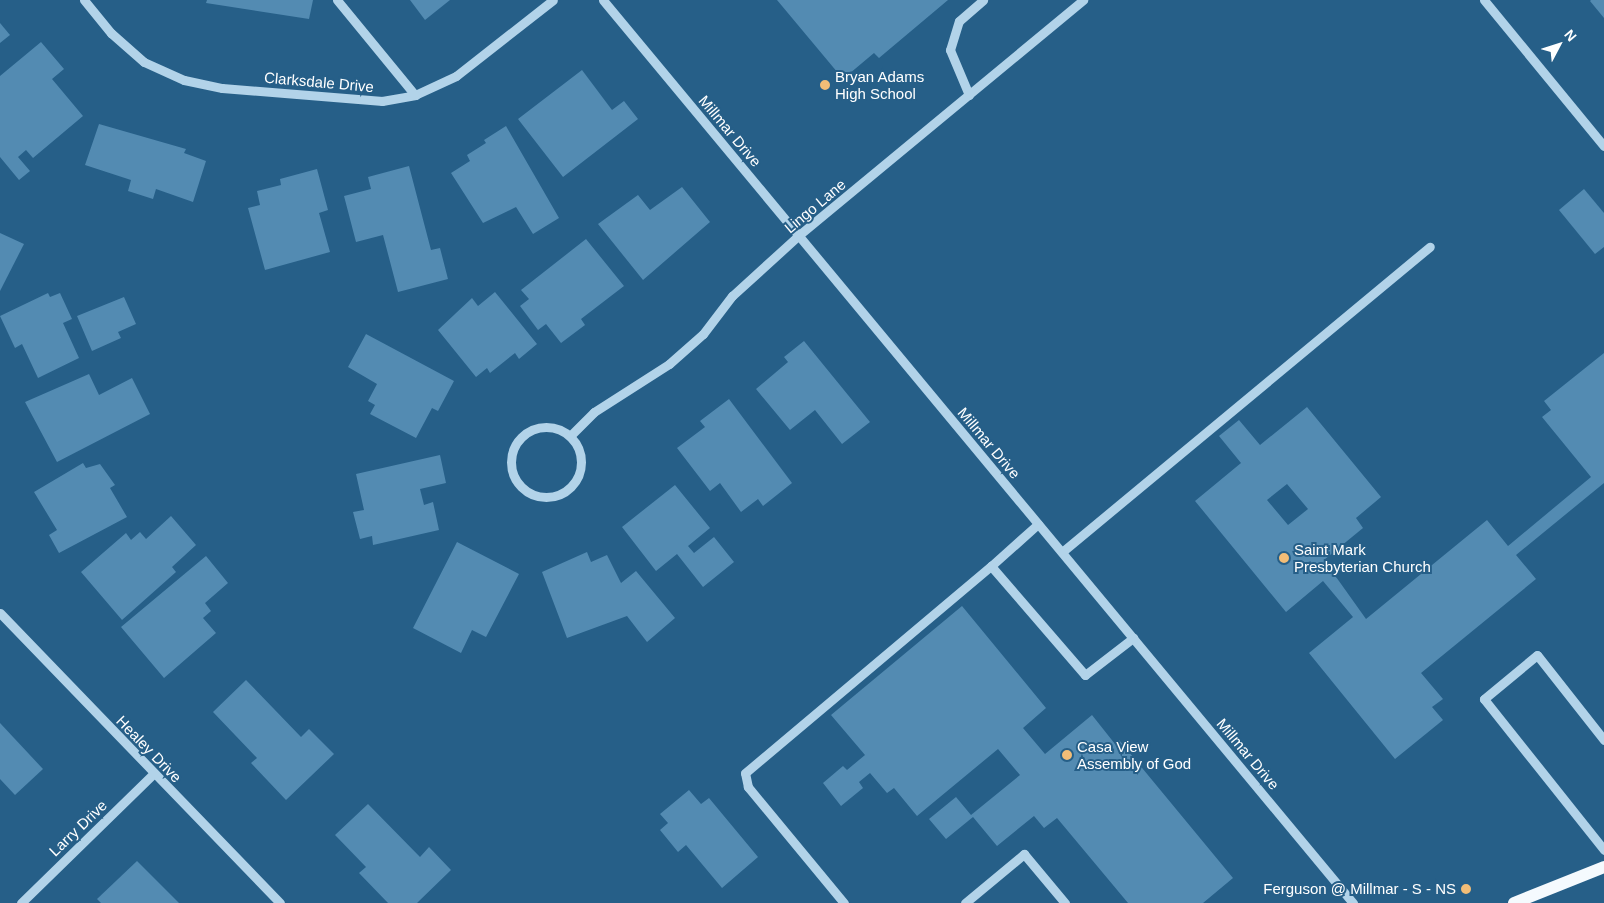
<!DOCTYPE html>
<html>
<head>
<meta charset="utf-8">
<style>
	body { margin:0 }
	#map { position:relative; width:1604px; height:903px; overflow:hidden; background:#265f88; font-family:Helvetica,sans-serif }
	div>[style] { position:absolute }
	.building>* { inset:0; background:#538bb2 }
	.minor>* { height:9px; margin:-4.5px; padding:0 4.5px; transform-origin:4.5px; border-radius:4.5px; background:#b2d3e9 }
	.minor>.ring { margin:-4.5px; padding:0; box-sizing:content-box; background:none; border:9px solid #b2d3e9; border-radius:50% }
	.major>* { height:12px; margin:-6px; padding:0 6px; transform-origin:6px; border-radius:6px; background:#f5fafe }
	.dots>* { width:14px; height:14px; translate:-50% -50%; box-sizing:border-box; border:2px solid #265f88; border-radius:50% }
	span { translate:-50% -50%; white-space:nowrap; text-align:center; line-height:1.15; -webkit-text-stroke:4px #265f88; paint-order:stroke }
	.poi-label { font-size:15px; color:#fff }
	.left { translate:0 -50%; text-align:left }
	.right { translate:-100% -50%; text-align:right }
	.street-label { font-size:15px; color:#fff }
	.north { position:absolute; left:1534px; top:20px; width:50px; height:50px; -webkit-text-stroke:4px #265f88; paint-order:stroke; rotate:50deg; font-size:14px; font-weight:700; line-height:20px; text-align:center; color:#fff }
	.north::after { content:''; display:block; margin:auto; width:18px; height:22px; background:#fff; clip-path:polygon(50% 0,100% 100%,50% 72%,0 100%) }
</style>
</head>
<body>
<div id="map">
	<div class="building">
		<i style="clip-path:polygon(207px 0,313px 0,309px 19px,206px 3px)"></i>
		<i style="clip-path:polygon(410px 0,450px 0,425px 20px)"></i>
		<i style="clip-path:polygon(777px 0,948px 0,879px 58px,874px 53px,843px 79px)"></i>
		<i style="clip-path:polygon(1591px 0,1604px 0,1604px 18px,1590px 1px)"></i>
		<i style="clip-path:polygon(0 23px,10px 35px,0 43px)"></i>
		<i style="clip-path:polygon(41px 42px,64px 69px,52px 79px,83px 116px,33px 158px,26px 150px,18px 157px,30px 171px,19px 180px,0 157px,0 76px)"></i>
		<i style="clip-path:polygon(582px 70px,612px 110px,624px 101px,638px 119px,563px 177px,518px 119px)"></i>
		<i style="clip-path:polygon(99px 124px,186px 149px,184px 153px,206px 161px,193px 202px,156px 189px,153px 199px,128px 191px,131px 180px,85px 165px)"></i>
		<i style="clip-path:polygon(506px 126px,559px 218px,533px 234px,516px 207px,483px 223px,451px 173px,470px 161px,467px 155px,486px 143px,484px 140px)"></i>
		<i style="clip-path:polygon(409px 166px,431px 250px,440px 248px,448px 279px,398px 292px,383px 235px,356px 242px,344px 196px,371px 189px,368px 177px)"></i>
		<i style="clip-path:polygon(317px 169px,328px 210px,319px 213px,330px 252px,265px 270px,248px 208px,260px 205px,257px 191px,281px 185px,280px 179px)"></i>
		<i style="clip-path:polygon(682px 187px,710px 222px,643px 280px,598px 224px,638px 195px,650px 210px)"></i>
		<i style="clip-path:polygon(1584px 189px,1604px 213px,1604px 247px,1595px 254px,1559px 210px)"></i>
		<i style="clip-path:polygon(0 233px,24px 244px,0 291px)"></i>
		<i style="clip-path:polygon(586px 239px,624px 286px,581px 319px,585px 325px,561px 343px,546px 324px,538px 330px,520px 306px,529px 299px,521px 290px)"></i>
		<i style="clip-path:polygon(495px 292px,537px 344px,519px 359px,515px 353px,490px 373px,487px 368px,476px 377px,438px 330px,472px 298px,478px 306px)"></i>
		<i style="clip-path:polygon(48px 293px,50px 297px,60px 293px,72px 319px,63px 323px,79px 358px,38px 378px,22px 344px,15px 348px,0 316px)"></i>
		<i style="clip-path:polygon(124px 297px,136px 324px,118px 332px,121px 338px,92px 351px,77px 316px)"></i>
		<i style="clip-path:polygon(366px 334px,454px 381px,438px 411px,432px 408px,416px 438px,370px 414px,375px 405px,368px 401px,377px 384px,348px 367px)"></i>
		<i style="clip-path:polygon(804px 341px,870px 422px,842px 444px,815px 410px,790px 430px,756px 389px,788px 362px,784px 357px)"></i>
		<i style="clip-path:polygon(evenodd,1604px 353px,1604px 483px,1516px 555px,1536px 579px,1421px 673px,1443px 699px,1432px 707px,1443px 720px,1395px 759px,1309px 653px,1353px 617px,1323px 581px,1286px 612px,1195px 501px,1241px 463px,1219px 436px,1239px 420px,1260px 445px,1307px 407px,1381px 497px,1356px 518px,1363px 528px,1324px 560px,1366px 619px,1487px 520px,1508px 546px,1591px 477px,1542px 417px,1551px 410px,1544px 401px,1604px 353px,1287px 484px,1308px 509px,1288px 525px,1267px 500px,1287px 484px)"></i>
		<i style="clip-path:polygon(89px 374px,99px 395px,132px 378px,150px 414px,57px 462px,25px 402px)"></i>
		<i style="clip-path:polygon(729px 399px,792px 483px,763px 506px,758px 499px,741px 512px,720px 483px,710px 491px,677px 448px,705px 427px,700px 421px)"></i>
		<i style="clip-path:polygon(440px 455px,446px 483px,420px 489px,424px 505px,433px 502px,439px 530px,373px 545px,372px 536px,360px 539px,353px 512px,364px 510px,356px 474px)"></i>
		<i style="clip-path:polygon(83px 463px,86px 468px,100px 464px,115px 485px,110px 488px,127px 517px,59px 553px,49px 535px,57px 530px,34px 492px)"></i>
		<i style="clip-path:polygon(675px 485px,710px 528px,688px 546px,694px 553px,714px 537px,734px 562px,703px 587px,677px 554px,656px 571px,622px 527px)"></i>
		<i style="clip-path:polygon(171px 516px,196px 545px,172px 567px,176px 572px,122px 620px,81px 572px,126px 533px,131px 540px,140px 532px,146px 539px)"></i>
		<i style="clip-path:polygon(457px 542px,519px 574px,486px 637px,472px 630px,461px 653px,413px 628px)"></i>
		<i style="clip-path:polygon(587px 552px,591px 562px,607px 555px,621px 583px,636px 571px,675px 618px,647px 642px,627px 616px,567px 638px,542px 572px)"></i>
		<i style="clip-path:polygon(206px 556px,228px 583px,205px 603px,211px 611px,203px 618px,216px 633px,164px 678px,121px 627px)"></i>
		<i style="clip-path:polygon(962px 606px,1046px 708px,1023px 728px,1045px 754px,1092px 715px,1115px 744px,1119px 740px,1233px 878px,1203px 903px,1128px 903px,1057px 818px,1044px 828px,1034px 816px,997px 846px,973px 817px,946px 839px,929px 819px,956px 797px,971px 815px,1020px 775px,998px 749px,917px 816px,894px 788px,887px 793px,870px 773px,859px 782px,863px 788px,841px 806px,823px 783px,843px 766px,847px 770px,865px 755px,831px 715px)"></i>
		<i style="clip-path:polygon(246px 680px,301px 737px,309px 729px,334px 754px,286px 800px,251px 763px,257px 758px,213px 712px)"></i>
		<i style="clip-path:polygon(0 723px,43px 769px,15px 795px,0 779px)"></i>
		<i style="clip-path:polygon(689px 790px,701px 804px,709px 798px,758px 857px,722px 888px,686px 845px,678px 852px,660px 830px,668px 823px,660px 814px)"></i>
		<i style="clip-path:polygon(368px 804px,420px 857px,429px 847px,451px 870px,417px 903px,388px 903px,359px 873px,366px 867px,335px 835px)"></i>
		<i style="clip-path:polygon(137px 861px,179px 903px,101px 903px,97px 899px)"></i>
	</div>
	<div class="minor">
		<i style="left:84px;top:0;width:43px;rotate:50.7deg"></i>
		<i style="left:111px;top:33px;width:44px;rotate:41.3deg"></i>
		<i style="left:144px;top:62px;width:44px;rotate:24.2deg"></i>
		<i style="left:184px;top:80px;width:39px;rotate:12deg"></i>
		<i style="left:222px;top:88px;width:161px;rotate:4.6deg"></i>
		<i style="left:382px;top:101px;width:34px;rotate:-10deg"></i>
		<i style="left:415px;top:95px;width:45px;rotate:-24.9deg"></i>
		<i style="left:456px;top:76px;width:123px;rotate:-38.1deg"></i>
		<i style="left:337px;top:0;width:123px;rotate:50.6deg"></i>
		<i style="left:603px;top:0;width:1174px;rotate:50.29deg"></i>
		<i style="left:1484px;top:0;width:189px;rotate:50.6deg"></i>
		<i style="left:969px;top:95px;width:49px;rotate:-112.9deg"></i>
		<i style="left:950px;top:50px;width:30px;rotate:-73deg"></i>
		<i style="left:959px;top:21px;width:32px;rotate:-41deg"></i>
		<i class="ring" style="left:511px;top:427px;width:61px;height:61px"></i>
		<i style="left:570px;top:436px;width:34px;rotate:-45deg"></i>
		<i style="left:594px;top:412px;width:89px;rotate:-32.6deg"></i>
		<i style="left:669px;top:364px;width:45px;rotate:-41.4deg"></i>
		<i style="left:703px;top:334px;width:48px;rotate:-52.7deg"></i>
		<i style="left:732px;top:296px;width:91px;rotate:-42.3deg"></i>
		<i style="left:799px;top:235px;width:369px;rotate:-39.6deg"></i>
		<i style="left:1038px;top:524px;width:63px;rotate:138.2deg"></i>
		<i style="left:991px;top:566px;width:144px;rotate:49.2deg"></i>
		<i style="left:1085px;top:675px;width:61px;rotate:-37.6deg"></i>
		<i style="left:1062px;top:552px;width:478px;rotate:-39.7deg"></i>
		<i style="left:0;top:613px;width:403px;rotate:46deg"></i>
		<i style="left:1604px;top:740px;width:108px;rotate:-128.2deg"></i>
		<i style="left:1537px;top:655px;width:69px;rotate:140.3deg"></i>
		<i style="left:1484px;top:699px;width:193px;rotate:51.5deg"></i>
		<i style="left:21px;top:903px;width:186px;rotate:-44.3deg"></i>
		<i style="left:844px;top:903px;width:151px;rotate:-129.6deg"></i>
		<i style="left:748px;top:787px;width:14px;rotate:-102deg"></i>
		<i style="left:745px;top:773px;width:322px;rotate:-40.1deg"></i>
		<i style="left:965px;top:903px;width:77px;rotate:-39.7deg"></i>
		<i style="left:1024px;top:854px;width:64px;rotate:50.1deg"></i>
	</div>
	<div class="major">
		<i style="left:1514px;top:903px;width:97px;rotate:-21.8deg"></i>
	</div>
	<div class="dots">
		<i style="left:825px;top:85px;background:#f2bd77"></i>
		<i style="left:1284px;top:558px;background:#f2bd77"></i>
		<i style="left:1067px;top:755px;background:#f2bd77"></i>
		<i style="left:1466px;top:889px;background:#f2bd77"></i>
	</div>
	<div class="poi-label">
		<span class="left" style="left:835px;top:85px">Bryan Adams<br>High School</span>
		<span class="left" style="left:1294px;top:558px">Saint Mark<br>Presbyterian Church</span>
		<span class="left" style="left:1077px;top:755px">Casa View<br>Assembly of God</span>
		<span class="right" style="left:1456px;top:889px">Ferguson @ Millmar - S - NS</span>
	</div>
	<div class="street-label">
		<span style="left:319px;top:82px;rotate:5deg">Clarksdale Drive</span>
		<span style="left:730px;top:131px;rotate:50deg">Millmar Drive</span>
		<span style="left:815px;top:206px;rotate:-40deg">Lingo Lane</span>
		<span style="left:989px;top:443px;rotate:50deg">Millmar Drive</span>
		<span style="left:149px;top:749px;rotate:46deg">Healey Drive</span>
		<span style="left:1248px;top:754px;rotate:50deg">Millmar Drive</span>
		<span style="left:78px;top:828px;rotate:-44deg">Larry Drive</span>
	</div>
	<div class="north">N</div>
</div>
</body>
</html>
